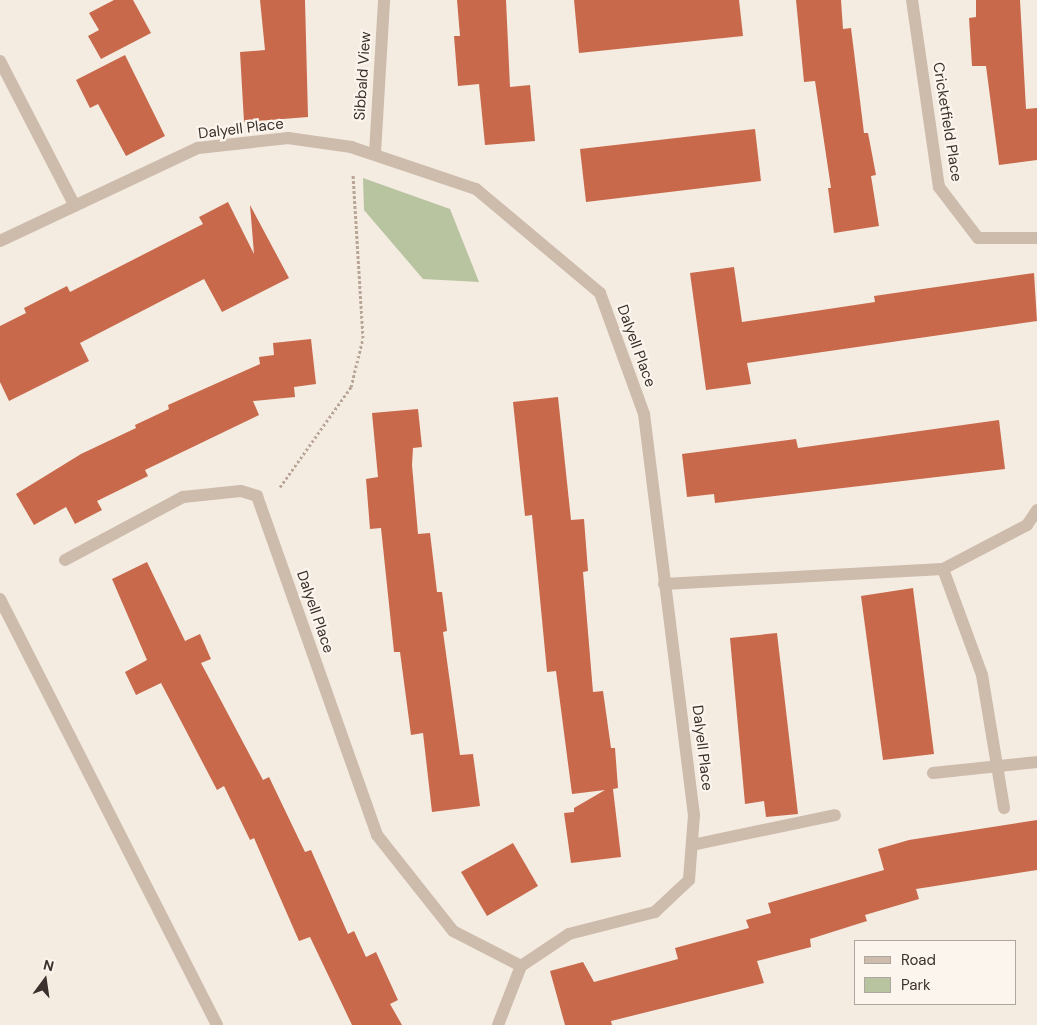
<!DOCTYPE html>
<html>
<head>
<meta charset="utf-8">
<style>
	body { margin:0 }
	#map { position:relative; width:1037px; height:1025px; overflow:hidden; background:#f4ebe1; font-family:"DM Sans",sans-serif }
	div>[style] { position:absolute }
	.green>* { inset:0; background:#b8c4a0 }
	.building>* { inset:0; background:#c8694b }
	.path>* { height:3px; margin-top:-1.5px; transform-origin:0; background:repeating-linear-gradient(90deg,#b9a596 0 2.5px,transparent 0 5px) }
	.lane>* { height:12px; margin:-6px; padding:0 6px; transform-origin:6px; border-radius:6px; background:#cdbbac }
	.street>* { height:12px; margin:-6px; padding:0 6px; transform-origin:6px; border-radius:6px; background:#cdbbac }
	span { translate:-50% -50%; white-space:nowrap; text-align:center; line-height:1.15; -webkit-text-stroke:4.5px #fbf5ee; paint-order:stroke }
	.street-label { font-size:15px; color:#3b302b }
	.legend { position:absolute; left:854px; top:940px; width:162px; height:65px; box-sizing:border-box; background:#fbf5ee; border:1px solid #aea6a0; margin:0; padding:6px 9px; list-style:none; font-size:15px; color:#3b302b }
	.legend li { display:flex; align-items:center; gap:10px; height:25px }
	.legend b { width:25px; border:1px solid #aea6a0 }
	.north { position:absolute; left:20px; top:955px; width:50px; height:50px; -webkit-text-stroke:4px #fbf5ee; paint-order:stroke; rotate:14deg; font-size:14px; font-weight:700; line-height:20px; text-align:center; color:#3b302b }
	.north::after { content:''; display:block; margin:auto; width:18px; height:22px; background:#3b302b; clip-path:polygon(50% 0,100% 100%,50% 72%,0 100%) }
</style>
</head>
<body>
<div id="map">
	<div class="green">
		<i style="clip-path:polygon(363px 178px,450px 209px,479px 282px,423px 279px,364px 210px)"></i>
	</div>
	<div class="building">
		<i style="clip-path:polygon(114px 0,133px 0,151px 33px,101px 59px,88px 36px,99px 30px,89px 13px)"></i>
		<i style="clip-path:polygon(260px 0,305px 0,308px 117px,244px 122px,240px 52px,265px 50px)"></i>
		<i style="clip-path:polygon(457px 0,506px 0,510px 87px,530px 85px,535px 141px,485px 145px,479px 84px,458px 86px,454px 36px,460px 36px)"></i>
		<i style="clip-path:polygon(574px 0,739px 0,743px 36px,579px 53px)"></i>
		<i style="clip-path:polygon(796px 0,841px 0,843px 29px,851px 28px,864px 133px,868px 133px,876px 175px,871px 176px,879px 226px,834px 233px,828px 188px,831px 188px,815px 81px,804px 82px)"></i>
		<i style="clip-path:polygon(976px 0,1020px 0,1026px 109px,1037px 108px,1037px 160px,999px 165px,986px 66px,972px 66px,969px 18px,976px 17px)"></i>
		<i style="clip-path:polygon(125px 55px,165px 136px,126px 156px,98px 104px,90px 108px,76px 80px)"></i>
		<i style="clip-path:polygon(755px 129px,761px 181px,586px 202px,580px 149px)"></i>
		<i style="clip-path:polygon(228px 202px,254px 254px,250px 205px,289px 278px,222px 312px,204px 279px,80px 343px,89px 361px,9px 401px,0 382px,0 326px,26px 313px,24px 308px,67px 286px,70px 292px,203px 224px,199px 217px)"></i>
		<i style="clip-path:polygon(734px 267px,742px 322px,875px 302px,874px 296px,1034px 273px,1037px 321px,747px 363px,751px 384px,706px 390px,690px 273px)"></i>
		<i style="clip-path:polygon(311px 339px,316px 384px,294px 387px,295px 397px,253px 401px,259px 415px,145px 470px,148px 476px,97px 501px,102px 510px,75px 524px,66px 507px,34px 525px,16px 494px,81px 454px,136px 428px,135px 425px,169px 409px,168px 405px,260px 364px,259px 357px,274px 355px,273px 343px)"></i>
		<i style="clip-path:polygon(558px 397px,571px 520px,584px 519px,588px 571px,583px 572px,593px 692px,603px 691px,611px 748px,615px 748px,618px 788px,613px 789px,621px 857px,571px 863px,564px 813px,574px 812px,574px 808px,605px 790px,572px 794px,556px 671px,547px 672px,532px 515px,525px 516px,513px 402px)"></i>
		<i style="clip-path:polygon(418px 409px,422px 447px,413px 448px,412px 465px,418px 534px,430px 533px,437px 592px,442px 592px,447px 631px,443px 632px,460px 755px,473px 754px,480px 806px,432px 812px,423px 733px,411px 735px,400px 652px,394px 652px,381px 528px,370px 529px,366px 479px,378px 477px,372px 413px)"></i>
		<i style="clip-path:polygon(999px 420px,1005px 469px,715px 503px,714px 494px,687px 497px,682px 454px,796px 439px,798px 448px)"></i>
		<i style="clip-path:polygon(147px 562px,185px 641px,200px 634px,211px 659px,201px 663px,263px 780px,269px 777px,305px 852px,311px 850px,348px 934px,354px 931px,366px 957px,376px 952px,398px 1000px,390px 1004px,402px 1025px,352px 1025px,310px 937px,299px 941px,254px 838px,250px 840px,224px 786px,217px 790px,161px 683px,136px 695px,125px 672px,147px 660px,112px 579px)"></i>
		<i style="clip-path:polygon(913px 588px,934px 754px,883px 760px,861px 596px)"></i>
		<i style="clip-path:polygon(777px 633px,798px 814px,766px 817px,764px 801px,745px 804px,730px 638px)"></i>
		<i style="clip-path:polygon(1037px 820px,1037px 870px,916px 889px,919px 899px,865px 915px,867px 921px,810px 939px,811px 947px,757px 961px,764px 983px,611px 1021px,612px 1025px,565px 1025px,550px 971px,583px 962px,594px 982px,678px 959px,675px 948px,749px 928px,746px 920px,771px 913px,768px 903px,884px 870px,878px 849px,909px 840px)"></i>
		<i style="clip-path:polygon(513px 843px,538px 886px,487px 916px,461px 872px)"></i>
	</div>
	<div class="path">
		<i style="left:280px;top:487px;width:123px;rotate:-54.6deg"></i>
		<i style="left:351px;top:387px;width:50px;rotate:-76.2deg"></i>
		<i style="left:363px;top:338px;width:163px;rotate:-93.5deg"></i>
	</div>
	<div class="lane">
		<i style="left:65px;top:560px;width:134px;rotate:-28.1deg"></i>
		<i style="left:183px;top:497px;width:58px;rotate:-5.9deg"></i>
		<i style="left:241px;top:491px;width:17px;rotate:17deg"></i>
		<i style="left:692px;top:845px;width:146px;rotate:-11.8deg"></i>
	</div>
	<div class="street">
		<i style="left:912px;top:0;width:189px;rotate:81.8deg"></i>
		<i style="left:939px;top:187px;width:64px;rotate:52.6deg"></i>
		<i style="left:978px;top:238px;width:59px"></i>
		<i style="left:0;top:61px;width:163px;rotate:62.7deg"></i>
		<i style="left:375px;top:153px;width:153px;rotate:-86.6deg"></i>
		<i style="left:0;top:241px;width:219px;rotate:-25.2deg"></i>
		<i style="left:198px;top:148px;width:91px;rotate:-6.3deg"></i>
		<i style="left:288px;top:138px;width:64px;rotate:8.1deg"></i>
		<i style="left:351px;top:147px;width:132px;rotate:18.6deg"></i>
		<i style="left:476px;top:189px;width:162px;rotate:40deg"></i>
		<i style="left:600px;top:293px;width:129px;rotate:70deg"></i>
		<i style="left:644px;top:414px;width:404px;rotate:82.9deg"></i>
		<i style="left:694px;top:815px;width:65px;rotate:94.4deg"></i>
		<i style="left:689px;top:880px;width:47px;rotate:136.7deg"></i>
		<i style="left:655px;top:912px;width:89px;rotate:165.7deg"></i>
		<i style="left:569px;top:934px;width:58px;rotate:146.3deg"></i>
		<i style="left:521px;top:966px;width:63px;rotate:111.3deg"></i>
		<i style="left:257px;top:496px;width:360px;rotate:70.5deg"></i>
		<i style="left:377px;top:835px;width:122px;rotate:51.6deg"></i>
		<i style="left:453px;top:931px;width:76px;rotate:27.2deg"></i>
		<i style="left:943px;top:569px;width:113px;rotate:69.8deg"></i>
		<i style="left:982px;top:675px;width:135px;rotate:80.6deg"></i>
		<i style="left:664px;top:584px;width:279px;rotate:-3.1deg"></i>
		<i style="left:943px;top:569px;width:95px;rotate:-27.6deg"></i>
		<i style="left:1027px;top:525px;width:18px;rotate:-56deg"></i>
		<i style="left:0;top:599px;width:478px;rotate:63deg"></i>
		<i style="left:933px;top:773px;width:105px;rotate:-6deg"></i>
	</div>
	<div class="street-label">
		<span style="left:363px;top:76px;rotate:-86deg">Sibbald View</span>
		<span style="left:947px;top:122px;rotate:81deg">Cricketfield Place</span>
		<span style="left:241px;top:129px;rotate:-7deg">Dalyell Place</span>
		<span style="left:636px;top:346px;rotate:70deg">Dalyell Place</span>
		<span style="left:315px;top:612px;rotate:71deg">Dalyell Place</span>
		<span style="left:702px;top:748px;rotate:83deg">Dalyell Place</span>
	</div>
	<ul class="legend">
	<li><b style="height:6px;background:#cdbbac"></b>Road</li>
	<li><b style="height:14px;background:#b8c4a0"></b>Park</li>
	</ul>
	<div class="north">N</div>
</div>
</body>
</html>
